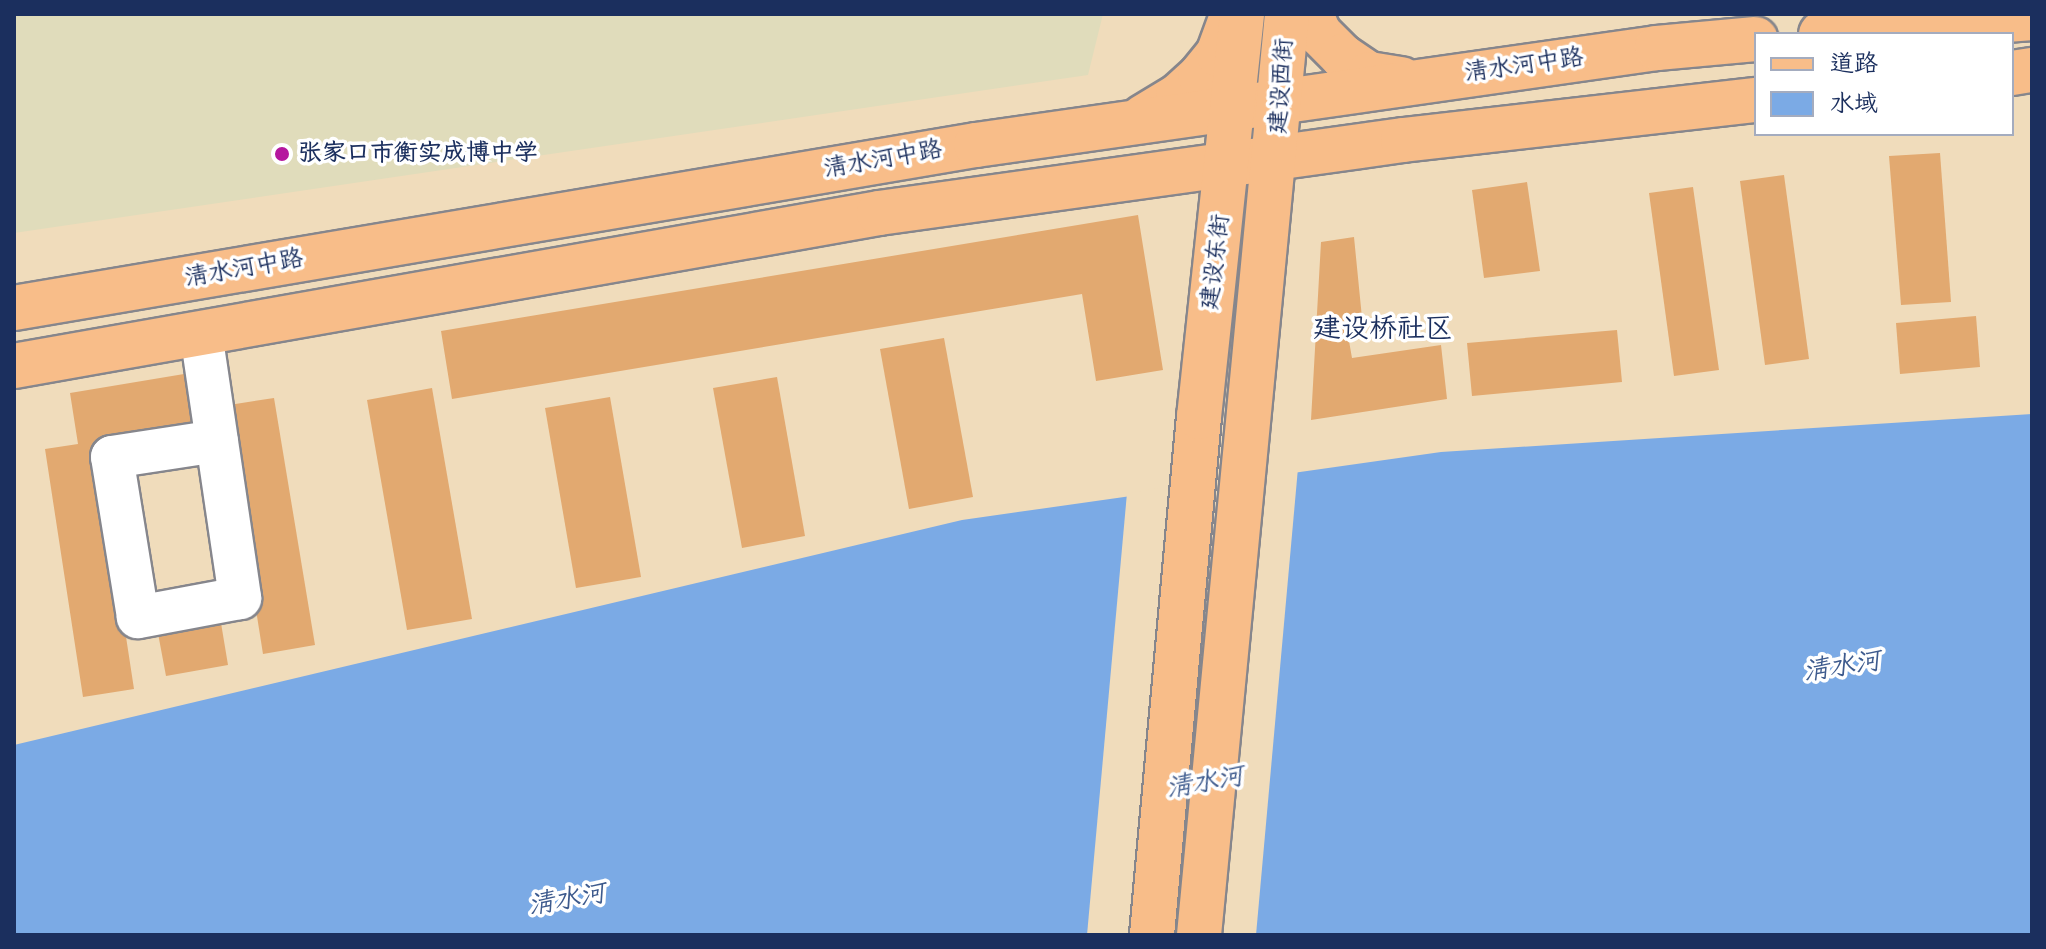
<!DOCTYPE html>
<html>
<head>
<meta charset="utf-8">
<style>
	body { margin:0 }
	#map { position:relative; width:2046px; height:949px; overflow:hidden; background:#f0dcbb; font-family:Kalam,"LXGW WenKai TC",sans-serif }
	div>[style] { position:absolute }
	.built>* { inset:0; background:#e0dcbb }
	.water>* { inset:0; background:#7baae5 }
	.pier>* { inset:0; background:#f0dcbb }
	.building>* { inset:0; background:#e2a970 }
	.roads { filter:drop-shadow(2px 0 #86868c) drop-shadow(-2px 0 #86868c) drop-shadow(0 2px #86868c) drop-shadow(0 -2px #86868c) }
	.minor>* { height:42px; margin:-21px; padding:0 21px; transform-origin:21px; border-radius:21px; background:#fff }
	.major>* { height:44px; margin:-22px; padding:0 22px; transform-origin:22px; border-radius:22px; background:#f8bd89 }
	.dots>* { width:22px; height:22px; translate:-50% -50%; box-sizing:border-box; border:4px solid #fff; border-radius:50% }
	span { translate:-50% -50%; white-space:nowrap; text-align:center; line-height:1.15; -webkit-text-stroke:7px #fff; paint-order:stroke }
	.street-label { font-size:24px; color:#1b2f5e }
	.poi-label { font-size:24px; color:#1b2f5e; font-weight:700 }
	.left { translate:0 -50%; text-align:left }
	.water-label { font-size:26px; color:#3d5a8d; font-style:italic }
	.quarter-label { font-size:28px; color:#1b2f5e }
	.frame { position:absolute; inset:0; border:16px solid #1b2f5e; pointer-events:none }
	.legend { position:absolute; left:1754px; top:32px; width:260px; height:104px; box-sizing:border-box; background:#fff; border:2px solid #a4acbf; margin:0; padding:10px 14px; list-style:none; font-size:24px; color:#1b2f5e }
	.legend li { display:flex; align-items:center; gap:16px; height:40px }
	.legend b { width:40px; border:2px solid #a4acbf }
</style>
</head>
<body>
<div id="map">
	<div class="built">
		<i style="clip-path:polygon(14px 14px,1103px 14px,1088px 75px,14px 233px)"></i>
	</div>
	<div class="water">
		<i style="clip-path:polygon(2032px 414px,2032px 935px,14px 935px,14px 745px,962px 520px,1441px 452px)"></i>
	</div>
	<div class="pier">
		<i style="clip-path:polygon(1298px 468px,1256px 935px,1087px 935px,1127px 493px)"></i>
	</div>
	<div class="building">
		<i style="clip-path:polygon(1940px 153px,1951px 302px,1901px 305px,1889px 156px)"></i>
		<i style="clip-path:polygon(1784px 175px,1809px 359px,1765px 365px,1740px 181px)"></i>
		<i style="clip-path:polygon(1527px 182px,1540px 271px,1484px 278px,1472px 190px)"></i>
		<i style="clip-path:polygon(1693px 187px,1719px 370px,1674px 376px,1649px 193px)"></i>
		<i style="clip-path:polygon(1138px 215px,1163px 370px,1096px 381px,1082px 294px,452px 399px,441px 331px)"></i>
		<i style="clip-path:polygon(1354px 237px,1364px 338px,1349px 341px,1352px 358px,1441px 345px,1447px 399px,1311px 420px,1321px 242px)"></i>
		<i style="clip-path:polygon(1976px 316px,1980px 367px,1900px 374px,1896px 323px)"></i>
		<i style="clip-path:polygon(1617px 330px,1622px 382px,1472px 396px,1467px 343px)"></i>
		<i style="clip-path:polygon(944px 338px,973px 497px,909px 509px,880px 349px)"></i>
		<i style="clip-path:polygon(196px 372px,204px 423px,96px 441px,134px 689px,83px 697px,45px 449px,78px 444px,70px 393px)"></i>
		<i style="clip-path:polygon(777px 377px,805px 536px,742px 548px,713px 388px)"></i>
		<i style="clip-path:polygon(432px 388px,472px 619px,407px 630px,367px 400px)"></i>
		<i style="clip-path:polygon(610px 397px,641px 577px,576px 588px,545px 408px)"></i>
		<i style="clip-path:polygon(274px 398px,315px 645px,263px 654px,247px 553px,229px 405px)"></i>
		<i style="clip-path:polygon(220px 617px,228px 665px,166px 676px,157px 628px)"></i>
	</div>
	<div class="roads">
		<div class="minor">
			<i style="left:201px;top:333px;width:268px;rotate:81.6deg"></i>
			<i style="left:240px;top:598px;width:104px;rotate:169.4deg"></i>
			<i style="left:138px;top:617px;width:162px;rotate:-99.2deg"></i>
			<i style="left:112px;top:457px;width:106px;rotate:-8.7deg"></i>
		</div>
		<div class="major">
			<i style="left:1311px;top:14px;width:21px;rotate:67deg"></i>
			<i style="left:1319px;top:33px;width:33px;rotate:45deg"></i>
			<i style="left:1342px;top:56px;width:32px;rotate:34deg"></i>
			<i style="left:1369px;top:74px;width:33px;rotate:9deg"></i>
			<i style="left:1821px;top:34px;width:212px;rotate:-4.3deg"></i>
			<i style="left:2012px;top:73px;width:20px;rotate:-9deg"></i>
			<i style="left:1143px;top:117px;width:41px;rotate:-31deg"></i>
			<i style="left:1178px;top:96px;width:30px;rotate:-42deg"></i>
			<i style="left:1200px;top:76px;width:28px;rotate:-51deg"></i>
			<i style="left:1218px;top:54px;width:40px;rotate:-69.8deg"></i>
			<i style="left:14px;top:308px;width:976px;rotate:-9.62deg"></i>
			<i style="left:976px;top:145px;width:688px;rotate:-8.11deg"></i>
			<i style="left:1657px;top:48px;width:99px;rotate:-5.2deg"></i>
			<i style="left:14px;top:366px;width:878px;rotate:-10.03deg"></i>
			<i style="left:879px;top:213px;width:529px;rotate:-7.93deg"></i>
			<i style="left:1403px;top:140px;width:355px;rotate:-6.5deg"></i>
			<i style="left:1152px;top:935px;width:520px;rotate:-84.82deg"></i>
			<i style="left:1199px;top:417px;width:405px;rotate:-83.9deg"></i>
			<i style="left:1199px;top:935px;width:925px;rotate:-84.54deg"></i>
		</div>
	</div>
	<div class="dots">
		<i style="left:282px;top:154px;background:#b5179e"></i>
	</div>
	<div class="street-label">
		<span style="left:1524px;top:66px;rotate:-8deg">清水河中路</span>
		<span style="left:1282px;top:86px;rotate:-86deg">建设西街</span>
		<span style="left:883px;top:160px;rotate:-10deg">清水河中路</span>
		<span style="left:1216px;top:262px;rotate:-83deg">建设东街</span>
		<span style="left:244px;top:269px;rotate:-10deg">清水河中路</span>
	</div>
	<div class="poi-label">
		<span class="left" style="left:298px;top:154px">张家口市衡实成博中学</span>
	</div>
	<div class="water-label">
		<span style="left:1842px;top:668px;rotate:-9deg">清水河</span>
		<span style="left:1205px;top:784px;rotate:-10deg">清水河</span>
		<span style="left:567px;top:901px;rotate:-10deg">清水河</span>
	</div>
	<div class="quarter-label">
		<span style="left:1383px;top:330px">建设桥社区</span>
	</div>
	<div class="frame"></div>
	<ul class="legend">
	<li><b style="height:10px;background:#f8bd89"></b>道路</li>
	<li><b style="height:22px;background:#7baae5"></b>水域</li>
	</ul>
</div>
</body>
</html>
